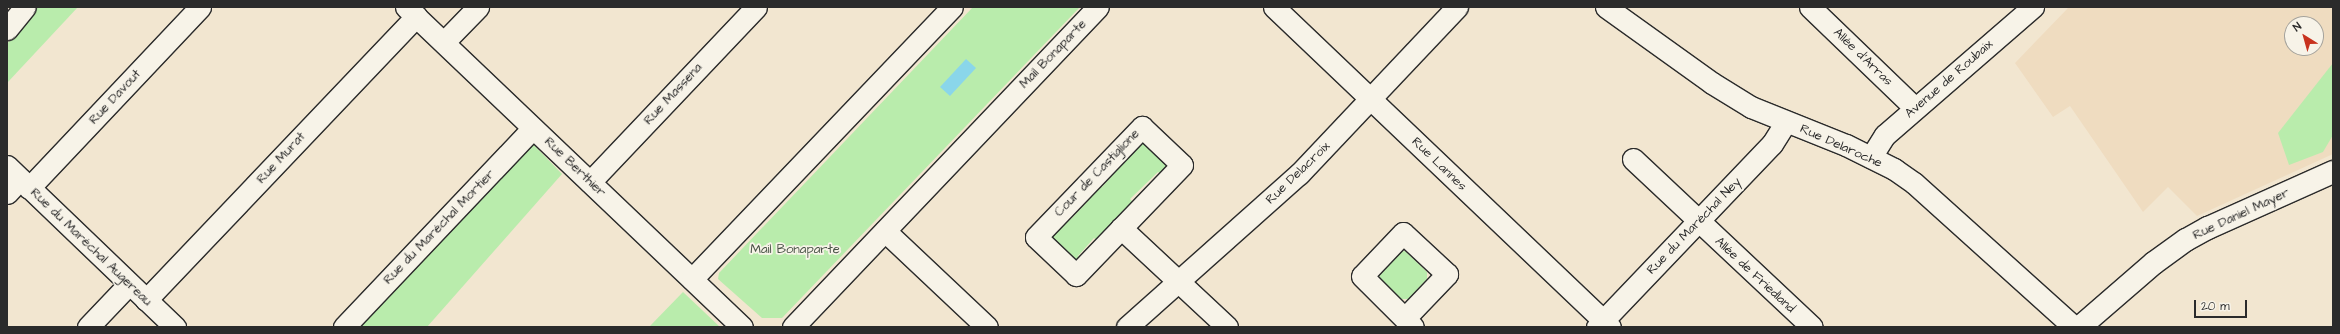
<!DOCTYPE html>
<html>
<head>
<meta charset="utf-8">
<style>
	body { margin:0 }
	#map { position:relative; width:2340px; height:334px; overflow:hidden; background:#f2e6d0; font-family:"Architects Daughter",sans-serif }
	div>[style] { position:absolute }
	.built>* { inset:0; background:#efdcc0 }
	.green>* { inset:0; background:#b9ecac }
	.water>* { inset:0; background:#8ad6ea }
	.roads { filter:drop-shadow(1px 0 #2b2b2b) drop-shadow(-1px 0 #2b2b2b) drop-shadow(0 1px #2b2b2b) drop-shadow(0 -1px #2b2b2b) }
	.street>* { height:21px; margin:-10.5px; padding:0 10.5px; transform-origin:10.5px; border-radius:10.5px; background:#f7f3e8 }
	.secondary>* { height:22px; margin:-11px; padding:0 11px; transform-origin:11px; border-radius:11px; background:#f7f3e8 }
	span { translate:-50% -50%; white-space:nowrap; text-align:center; line-height:1.15; -webkit-text-stroke:3.5px #f7f3e8; paint-order:stroke }
	.street-label { font-size:13px; color:#2b2b2b }
	.park-label { font-size:13px; color:#475245 }
	.frame { position:absolute; inset:0; border:8px solid #2b2b2b; pointer-events:none }
	.north { position:absolute; left:2284px; top:16px; width:40px; height:40px; box-sizing:border-box; background:#f7f3e8; border:1px solid #a5a39c; border-radius:50%; rotate:323deg; font-size:11px; font-weight:700; line-height:16px; text-align:center; color:#2b2b2b }
	.north::after { content:''; display:block; margin:auto; width:14px; height:18px; background:#c8321e; clip-path:polygon(50% 0,100% 100%,50% 72%,0 100%) }
	.scale { position:absolute; left:2194px; top:300px; width:53px; height:18px; box-sizing:border-box; border:2px solid #2b2b2b; border-top:0; padding-left:5px; font-size:12px; line-height:14px; white-space:nowrap; color:#2b2b2b; -webkit-text-stroke:3px #f7f3e8; paint-order:stroke }
</style>
</head>
<body>
<div id="map">
	<div class="built">
		<i style="clip-path:polygon(evenodd,2069px 7px,2333px 7px,2333px 154px,2197px 216px,2168px 187px,2143px 212px,2070px 106px,2053px 117px,2015px 63px,2069px 7px,2292px 24px,2316px 24px,2316px 48px,2292px 48px,2292px 24px)"></i>
	</div>
	<div class="green">
		<i style="clip-path:polygon(37px 7px,78px 7px,7px 83px,7px 44px)"></i>
		<i style="clip-path:polygon(973px 7px,1080px 7px,782px 318px,762px 318px,718px 279px,719px 273px)"></i>
		<i style="clip-path:polygon(2333px 63px,2333px 135px,2323px 152px,2289px 165px,2278px 133px)"></i>
		<i style="clip-path:polygon(1144px 141px,1166px 164px,1166px 171px,1162px 175px,1158px 172px,1130px 199px,1134px 203px,1098px 241px,1094px 238px,1078px 256px,1081px 259px,1072px 261px,1050px 239px,1050px 233px,1067px 215px,1071px 219px,1089px 200px,1085px 196px,1097px 183px,1102px 187px,1128px 158px,1125px 155px,1137px 142px)"></i>
		<i style="clip-path:polygon(532px 143px,562px 174px,427px 327px,357px 327px)"></i>
		<i style="clip-path:polygon(1405px 251px,1427px 272px,1427px 279px,1408px 299px,1401px 299px,1380px 279px,1378px 271px,1397px 252px)"></i>
		<i style="clip-path:polygon(683px 292px,720px 327px,649px 327px)"></i>
	</div>
	<div class="water">
		<i style="clip-path:polygon(966px 59px,976px 68px,950px 96px,940px 87px)"></i>
	</div>
	<div class="roads">
		<div class="street">
			<i style="left:406px;top:7px;width:464px;rotate:43.6deg"></i>
			<i style="left:1274px;top:7px;width:464px;rotate:43.6deg"></i>
			<i style="left:1606px;top:7px;width:130px;rotate:35.6deg"></i>
			<i style="left:1712px;top:83px;width:46px;rotate:31.6deg"></i>
			<i style="left:1751px;top:107px;width:102px;rotate:21.8deg"></i>
			<i style="left:1846px;top:145px;width:54px;rotate:26.6deg"></i>
			<i style="left:1894px;top:169px;width:24px;rotate:35deg"></i>
			<i style="left:1914px;top:183px;width:215px;rotate:42deg"></i>
			<i style="left:1810px;top:7px;width:146px;rotate:43.9deg"></i>
			<i style="left:7px;top:29px;width:28px;rotate:-51deg"></i>
			<i style="left:444px;top:42px;width:49px;rotate:-45.8deg"></i>
			<i style="left:1142px;top:127px;width:55px;rotate:43.5deg"></i>
			<i style="left:1182px;top:165px;width:153px;rotate:133.9deg"></i>
			<i style="left:1076px;top:275px;width:55px;rotate:-136.5deg"></i>
			<i style="left:1036px;top:237px;width:153px;rotate:-46.1deg"></i>
			<i style="left:1871px;top:157px;width:26px;rotate:-58deg"></i>
			<i style="left:1885px;top:135px;width:196px;rotate:-40.9deg"></i>
			<i style="left:1633px;top:159px;width:245px;rotate:43.2deg"></i>
			<i style="left:7px;top:166px;width:233px;rotate:43.8deg"></i>
			<i style="left:590px;top:182px;width:241px;rotate:-46.5deg"></i>
			<i style="left:29px;top:188px;width:249px;rotate:-46.6deg"></i>
			<i style="left:7px;top:193px;width:19px;rotate:-47deg"></i>
			<i style="left:1121px;top:228px;width:145px;rotate:43deg"></i>
			<i style="left:885px;top:231px;width:140px;rotate:43.3deg"></i>
			<i style="left:692px;top:279px;width:376px;rotate:-46.3deg"></i>
			<i style="left:146px;top:300px;width:392px;rotate:-46.4deg"></i>
			<i style="left:1405px;top:318px;width:61px;rotate:-46.3deg"></i>
			<i style="left:1447px;top:274px;width:60px;rotate:-137deg"></i>
			<i style="left:1403px;top:233px;width:59px;rotate:133.6deg"></i>
			<i style="left:1362px;top:276px;width:72px;rotate:45deg"></i>
			<i style="left:88px;top:327px;width:59px;rotate:-46.4deg"></i>
			<i style="left:344px;top:327px;width:274px;rotate:-46.5deg"></i>
			<i style="left:793px;top:327px;width:442px;rotate:-46.4deg"></i>
			<i style="left:1127px;top:327px;width:230px;rotate:-41.7deg"></i>
			<i style="left:1299px;top:174px;width:230px;rotate:-46.6deg"></i>
			<i style="left:1597px;top:327px;width:253px;rotate:-46.3deg"></i>
			<i style="left:1772px;top:144px;width:26px;rotate:-58deg"></i>
		</div>
		<div class="secondary">
			<i style="left:2080px;top:327px;width:98px;rotate:-40.9deg"></i>
			<i style="left:2154px;top:263px;width:39px;rotate:-36deg"></i>
			<i style="left:2186px;top:240px;width:25px;rotate:-29deg"></i>
			<i style="left:2208px;top:228px;width:137px;rotate:-24.1deg"></i>
		</div>
	</div>
	<div class="street-label">
		<span style="left:1053px;top:54px;rotate:-46deg">Mail Bonaparte</span>
		<span style="left:1863px;top:57px;rotate:44deg">Allée d'Arras</span>
		<span style="left:1949px;top:79px;rotate:-41deg">Avenue de Roubaix</span>
		<span style="left:673px;top:94px;rotate:-47deg">Rue Massena</span>
		<span style="left:115px;top:97px;rotate:-47deg">Rue Davout</span>
		<span style="left:1841px;top:146px;rotate:24deg">Rue Delaroche</span>
		<span style="left:281px;top:158px;rotate:-47deg">Rue Murat</span>
		<span style="left:1439px;top:164px;rotate:44deg">Rue Lannes</span>
		<span style="left:575px;top:167px;rotate:44deg">Rue Berthier</span>
		<span style="left:1097px;top:173px;rotate:-46deg">Cour de Castiglione</span>
		<span style="left:1298px;top:173px;rotate:-44deg">Rue Delacroix</span>
		<span style="left:2241px;top:214px;rotate:-25deg">Rue Daniel Mayer</span>
		<span style="left:1694px;top:226px;rotate:-46deg">Rue du Maréchal Ney</span>
		<span style="left:439px;top:227px;rotate:-46deg">Rue du Maréchal Mortier</span>
		<span style="left:91px;top:247px;rotate:44deg">Rue du Maréchal Augereau</span>
		<span style="left:1755px;top:275px;rotate:43deg">Allée de Friedland</span>
	</div>
	<div class="park-label">
		<span style="left:795px;top:249px">Mail Bonaparte</span>
	</div>
	<div class="frame"></div>
	<div class="north">N</div>
	<div class="scale">20 m</div>
</div>
</body>
</html>
